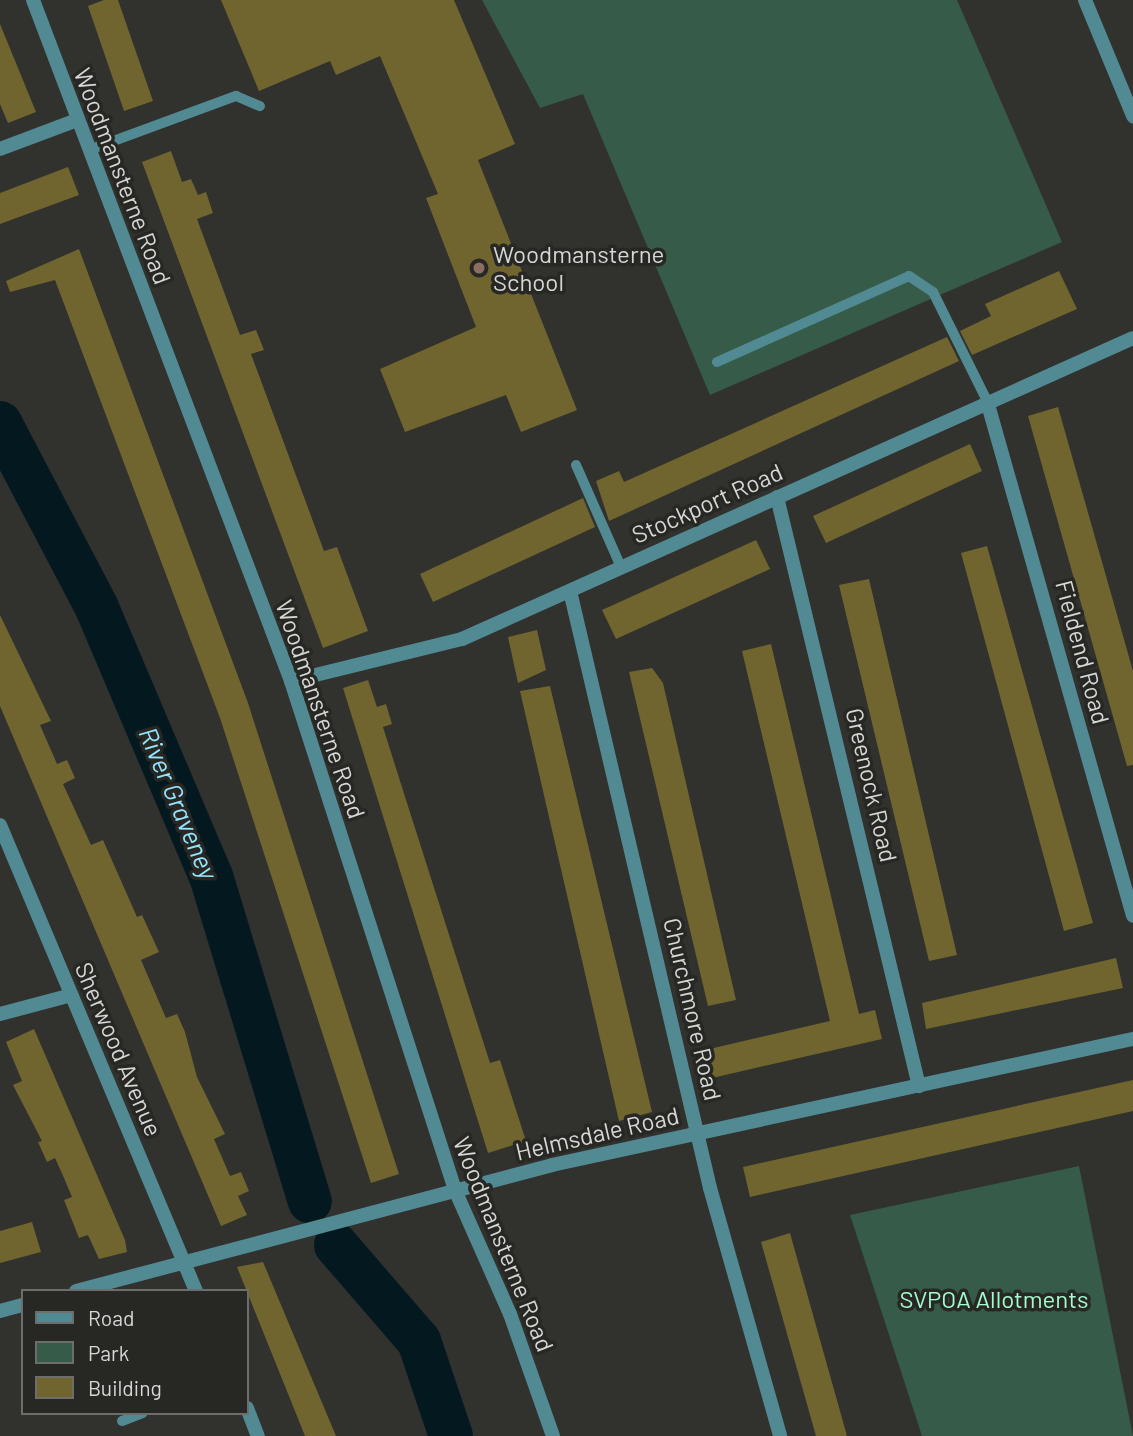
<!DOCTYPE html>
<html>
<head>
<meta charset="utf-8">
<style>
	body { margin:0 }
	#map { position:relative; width:1133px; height:1436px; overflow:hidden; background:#31312e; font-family:Barlow,sans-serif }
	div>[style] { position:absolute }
	.green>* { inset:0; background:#365b48 }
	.river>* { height:44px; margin:-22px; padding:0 22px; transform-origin:22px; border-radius:22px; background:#04191f }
	.building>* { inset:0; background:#70652f }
	.service>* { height:10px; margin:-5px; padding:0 5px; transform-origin:5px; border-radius:5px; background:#528a94 }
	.minor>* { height:14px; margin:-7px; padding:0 7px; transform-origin:7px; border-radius:7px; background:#528a94 }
	.dots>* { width:19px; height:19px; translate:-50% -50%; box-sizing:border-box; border:4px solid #272724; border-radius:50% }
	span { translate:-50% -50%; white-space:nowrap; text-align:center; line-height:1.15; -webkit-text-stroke:7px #272724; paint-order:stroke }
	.street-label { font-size:24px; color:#d7d7d6 }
	.poi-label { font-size:24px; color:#d7d7d6 }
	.left { translate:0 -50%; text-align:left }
	.park-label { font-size:24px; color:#a3facc }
	.water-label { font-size:26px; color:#95e4fd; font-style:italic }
	.legend { position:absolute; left:21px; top:1289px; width:228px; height:126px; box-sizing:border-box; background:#272724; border:2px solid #6d6d6b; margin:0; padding:9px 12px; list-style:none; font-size:21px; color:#d7d7d6 }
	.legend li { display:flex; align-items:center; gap:14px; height:35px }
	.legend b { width:35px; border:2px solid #6d6d6b }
</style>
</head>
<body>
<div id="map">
	<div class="green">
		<i style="clip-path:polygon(482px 0,957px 0,1062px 242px,710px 395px,583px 94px,540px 108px)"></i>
		<i style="clip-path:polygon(1079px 1166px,1133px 1436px,922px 1436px,850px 1215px)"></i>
	</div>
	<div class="river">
		<i style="left:0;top:423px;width:209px;rotate:62.3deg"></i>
		<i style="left:97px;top:608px;width:291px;rotate:67deg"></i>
		<i style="left:211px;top:876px;width:340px;rotate:73.1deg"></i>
		<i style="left:336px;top:1245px;width:127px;rotate:49.2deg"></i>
		<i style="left:419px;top:1341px;width:100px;rotate:71.4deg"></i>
	</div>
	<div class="building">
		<i style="clip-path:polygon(104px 0,118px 0,153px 101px,124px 111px,88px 6px)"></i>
		<i style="clip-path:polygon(221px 0,454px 0,515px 144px,478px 160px,577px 410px,521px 432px,506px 395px,405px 432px,380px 369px,476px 327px,426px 198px,438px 194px,380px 56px,336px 75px,330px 61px,259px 91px)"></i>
		<i style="clip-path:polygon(0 24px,36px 112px,8px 123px,0 104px)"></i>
		<i style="clip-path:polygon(171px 151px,182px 182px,191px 179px,198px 195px,206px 192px,213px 213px,197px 219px,240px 335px,256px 330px,264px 350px,251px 354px,324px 551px,337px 547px,368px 631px,323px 648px,142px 162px)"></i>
		<i style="clip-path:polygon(68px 167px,79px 195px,0 224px,0 193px)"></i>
		<i style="clip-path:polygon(79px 249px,248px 703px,399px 1174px,371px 1183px,220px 718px,55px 280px,10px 292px,6px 281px)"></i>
		<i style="clip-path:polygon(1059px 271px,1077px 309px,972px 355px,960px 331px,991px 316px,985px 304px)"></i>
		<i style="clip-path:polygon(947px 337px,959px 361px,609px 521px,596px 481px,619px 471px,624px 482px)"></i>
		<i style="clip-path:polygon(1058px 407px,1133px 671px,1133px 765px,1127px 766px,1028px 416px)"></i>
		<i style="clip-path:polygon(970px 444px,982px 471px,826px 543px,813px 516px)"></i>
		<i style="clip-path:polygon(583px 498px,595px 527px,433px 602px,420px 574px)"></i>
		<i style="clip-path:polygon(756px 540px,770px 569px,616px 639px,602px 610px)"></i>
		<i style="clip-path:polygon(987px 546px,1093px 923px,1064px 931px,961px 553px)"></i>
		<i style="clip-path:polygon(869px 579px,957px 955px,929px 961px,839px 585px)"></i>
		<i style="clip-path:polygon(0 615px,51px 721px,40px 725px,57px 764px,67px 760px,75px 778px,63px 784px,91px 845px,103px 840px,137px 917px,142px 915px,159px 952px,141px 960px,166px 1018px,177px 1014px,185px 1032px,197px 1077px,225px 1134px,214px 1139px,230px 1176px,241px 1172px,249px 1191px,238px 1196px,247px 1215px,221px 1226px,0 706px)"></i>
		<i style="clip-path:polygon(537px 630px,546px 670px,518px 683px,508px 637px)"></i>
		<i style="clip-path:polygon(771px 644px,859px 1014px,875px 1010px,882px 1039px,712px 1078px,705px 1050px,830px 1021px,742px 651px)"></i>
		<i style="clip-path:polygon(652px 668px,663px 683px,736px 1000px,708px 1006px,629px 672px)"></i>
		<i style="clip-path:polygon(368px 680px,377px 707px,386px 704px,392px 724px,383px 727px,407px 803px,490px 1063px,500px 1060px,526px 1141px,488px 1153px,343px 688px)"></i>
		<i style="clip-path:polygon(550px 686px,652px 1112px,619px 1121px,520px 691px)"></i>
		<i style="clip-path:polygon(1116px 958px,1123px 988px,926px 1029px,922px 1003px)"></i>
		<i style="clip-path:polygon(34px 1029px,125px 1240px,127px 1252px,99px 1259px,88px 1235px,79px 1238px,64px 1200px,72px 1197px,64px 1178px,55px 1158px,47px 1162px,38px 1142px,42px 1141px,13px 1085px,22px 1081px,6px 1042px)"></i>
		<i style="clip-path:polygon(1133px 1080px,1133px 1111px,750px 1197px,743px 1167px)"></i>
		<i style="clip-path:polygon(32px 1222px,41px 1252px,0 1263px,0 1231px)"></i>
		<i style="clip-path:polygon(790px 1233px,847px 1436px,816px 1436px,761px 1242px)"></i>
		<i style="clip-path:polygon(263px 1262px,336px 1436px,305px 1436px,237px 1267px)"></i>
	</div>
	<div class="service">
		<i style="left:89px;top:150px;width:157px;rotate:-20.2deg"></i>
		<i style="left:236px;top:96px;width:26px;rotate:23deg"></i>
		<i style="left:717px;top:362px;width:210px;rotate:-24.1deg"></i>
		<i style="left:909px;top:276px;width:29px;rotate:34deg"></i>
		<i style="left:933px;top:292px;width:122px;rotate:63.6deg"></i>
		<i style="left:576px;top:465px;width:111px;rotate:66.2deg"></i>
		<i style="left:122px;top:1421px;width:22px;rotate:-21deg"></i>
	</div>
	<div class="minor">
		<i style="left:33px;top:0;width:728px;rotate:69.25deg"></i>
		<i style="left:291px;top:681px;width:535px;rotate:72.14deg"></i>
		<i style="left:455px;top:1190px;width:136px;rotate:66.1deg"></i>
		<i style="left:510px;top:1314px;width:129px;rotate:70.6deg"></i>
		<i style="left:1085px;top:0;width:126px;rotate:67.5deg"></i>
		<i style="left:0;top:149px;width:82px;rotate:-20.6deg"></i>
		<i style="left:987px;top:401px;width:535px;rotate:74.17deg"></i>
		<i style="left:777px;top:497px;width:606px;rotate:76.45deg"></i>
		<i style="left:570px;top:591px;width:613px;rotate:76.8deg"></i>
		<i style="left:710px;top:1188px;width:258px;rotate:74.2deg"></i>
		<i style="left:291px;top:681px;width:176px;rotate:-13.8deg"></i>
		<i style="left:462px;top:639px;width:735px;rotate:-24.16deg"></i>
		<i style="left:0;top:825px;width:506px;rotate:67.19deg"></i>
		<i style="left:0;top:1014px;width:74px;rotate:-14.8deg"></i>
		<i style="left:76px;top:1291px;width:492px;rotate:-14.8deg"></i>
		<i style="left:552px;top:1165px;width:595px;rotate:-12.24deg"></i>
		<i style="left:0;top:1311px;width:24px;rotate:-15deg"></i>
		<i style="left:247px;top:1408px;width:30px;rotate:69deg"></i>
	</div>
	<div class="dots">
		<i style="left:479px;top:268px;background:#8d6e63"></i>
	</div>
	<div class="street-label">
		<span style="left:123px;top:176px;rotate:69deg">Woodmansterne Road</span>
		<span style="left:707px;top:503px;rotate:-24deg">Stockport Road</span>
		<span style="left:1083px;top:652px;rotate:75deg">Fieldend Road</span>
		<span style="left:321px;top:709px;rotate:71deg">Woodmansterne Road</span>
		<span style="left:872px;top:785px;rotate:77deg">Greenock Road</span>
		<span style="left:693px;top:1009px;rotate:77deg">Churchmore Road</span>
		<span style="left:119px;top:1049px;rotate:67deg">Sherwood Avenue</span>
		<span style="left:597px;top:1133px;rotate:-13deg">Helmsdale Road</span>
		<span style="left:504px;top:1244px;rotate:68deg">Woodmansterne Road</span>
	</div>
	<div class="poi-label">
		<span class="left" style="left:493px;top:268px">Woodmansterne<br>School</span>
	</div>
	<div class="park-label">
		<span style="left:994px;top:1299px">SVPOA Allotments</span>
	</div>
	<div class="water-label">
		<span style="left:179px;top:803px;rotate:67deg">River Graveney</span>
	</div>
	<ul class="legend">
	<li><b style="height:9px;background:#528a94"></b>Road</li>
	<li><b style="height:19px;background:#365b48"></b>Park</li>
	<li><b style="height:19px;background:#70652f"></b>Building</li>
	</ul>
</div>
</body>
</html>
